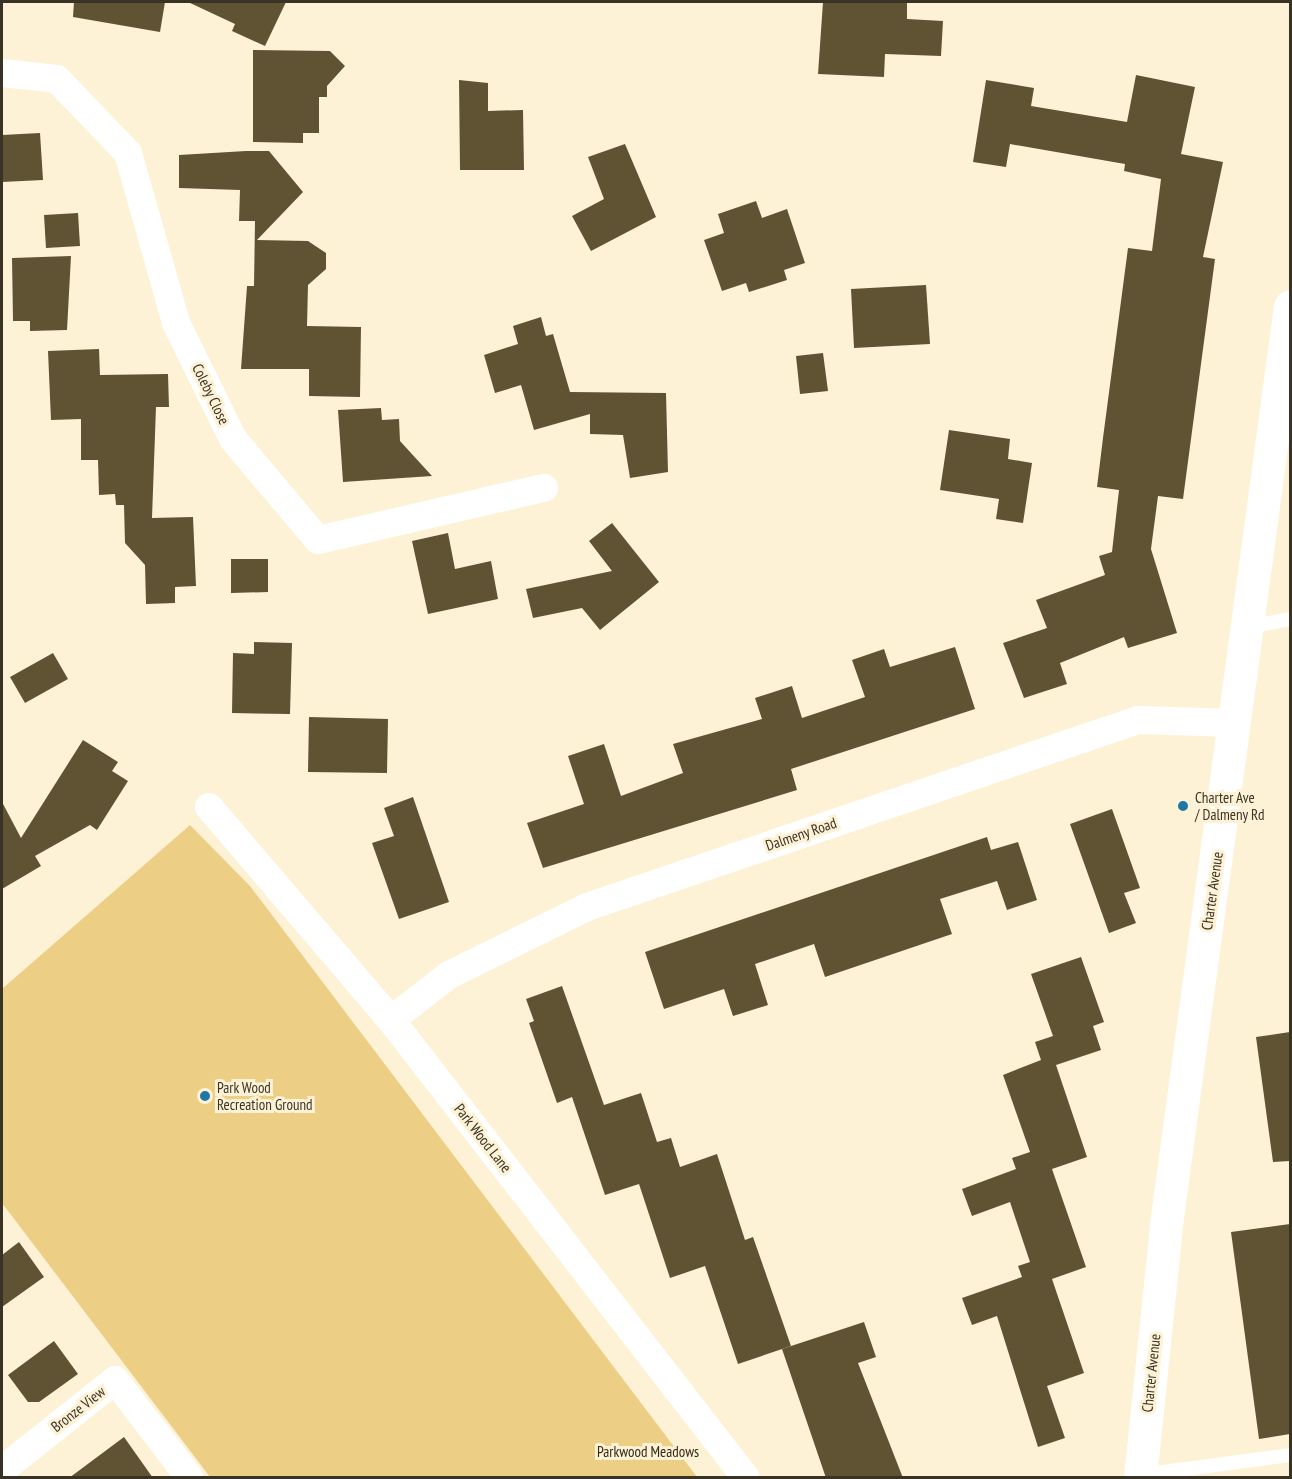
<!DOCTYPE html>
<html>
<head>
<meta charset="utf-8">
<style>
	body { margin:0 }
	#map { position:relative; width:1292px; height:1479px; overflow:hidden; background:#fef2d6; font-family:"PT Sans Narrow",sans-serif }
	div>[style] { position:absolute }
	.green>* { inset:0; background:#ecce85 }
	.building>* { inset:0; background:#5f5334 }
	.lane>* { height:14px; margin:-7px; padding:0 7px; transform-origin:7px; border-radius:7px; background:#fff }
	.street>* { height:28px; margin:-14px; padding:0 14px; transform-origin:14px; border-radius:14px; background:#fff }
	.secondary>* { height:33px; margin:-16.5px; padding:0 16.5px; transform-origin:16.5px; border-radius:16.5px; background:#fff }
	.dots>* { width:16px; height:16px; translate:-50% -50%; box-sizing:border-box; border:3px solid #fef2d6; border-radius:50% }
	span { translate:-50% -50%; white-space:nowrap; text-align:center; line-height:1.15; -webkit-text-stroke:6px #fef2d6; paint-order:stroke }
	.street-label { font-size:15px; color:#393326 }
	.poi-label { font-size:15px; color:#393326 }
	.left { translate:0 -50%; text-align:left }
	.park-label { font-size:15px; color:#302817 }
	.frame { position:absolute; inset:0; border:3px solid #393326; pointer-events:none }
</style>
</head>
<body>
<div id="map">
	<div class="green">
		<i style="clip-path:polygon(190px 825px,250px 886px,697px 1477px,210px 1477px,2px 1203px,2px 989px)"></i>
	</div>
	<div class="building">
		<i style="clip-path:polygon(74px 2px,165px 2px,160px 32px,73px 17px)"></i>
		<i style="clip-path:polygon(188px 2px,286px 2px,265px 46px,232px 31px,235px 24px)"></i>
		<i style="clip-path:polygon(823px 2px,907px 2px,907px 19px,943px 21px,941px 56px,885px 54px,884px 77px,818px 74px)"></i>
		<i style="clip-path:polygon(253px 50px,330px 51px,345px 66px,327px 86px,327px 97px,319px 97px,319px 133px,303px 133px,303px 143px,253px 142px)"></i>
		<i style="clip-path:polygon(1136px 75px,1195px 87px,1181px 154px,1223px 162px,1203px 257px,1215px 259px,1183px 499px,1158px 496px,1151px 549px,1177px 633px,1128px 648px,1124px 637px,1060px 663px,1067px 684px,1024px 698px,1003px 643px,1047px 628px,1036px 600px,1105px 575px,1099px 556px,1112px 552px,1119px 490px,1097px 487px,1103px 438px,1128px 248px,1152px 251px,1161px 179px,1124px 171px,1125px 164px,1010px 144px,1006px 167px,973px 162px,986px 80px,1034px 88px,1031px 106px,1127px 122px)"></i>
		<i style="clip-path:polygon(459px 80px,488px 83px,488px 111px,523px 110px,524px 170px,460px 170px)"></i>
		<i style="clip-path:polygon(40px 133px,43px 180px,2px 182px,2px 135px)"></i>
		<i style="clip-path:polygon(625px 144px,656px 217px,591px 251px,572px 216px,604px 199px,588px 157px)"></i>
		<i style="clip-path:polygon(246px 151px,269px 151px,303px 192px,257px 240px,308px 241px,326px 253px,326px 269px,308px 285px,307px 326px,361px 327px,360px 397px,309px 396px,309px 369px,241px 369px,247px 286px,254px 286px,255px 221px,239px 221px,240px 190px,179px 188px,179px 155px)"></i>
		<i style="clip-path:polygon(756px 201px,762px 218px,787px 209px,805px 263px,784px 270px,787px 280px,749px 292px,746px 283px,722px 291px,704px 240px,724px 233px,718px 214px)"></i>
		<i style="clip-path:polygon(78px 213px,80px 246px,46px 248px,44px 215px)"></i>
		<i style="clip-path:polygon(71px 256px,67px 330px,30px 331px,30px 321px,13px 321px,12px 258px)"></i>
		<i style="clip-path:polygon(926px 285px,930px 344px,854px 348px,851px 289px)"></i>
		<i style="clip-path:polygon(541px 317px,546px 336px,553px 334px,570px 392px,666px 393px,668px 472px,630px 478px,623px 435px,590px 434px,590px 414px,534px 430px,521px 385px,495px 393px,484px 355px,518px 344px,513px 326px)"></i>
		<i style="clip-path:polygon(99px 349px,100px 375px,168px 374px,169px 407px,156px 407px,152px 518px,193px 517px,196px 586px,175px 587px,175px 603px,146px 604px,145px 565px,125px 543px,124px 505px,116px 505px,115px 494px,99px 495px,98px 460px,81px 460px,81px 419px,51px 420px,48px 351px)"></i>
		<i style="clip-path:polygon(823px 353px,828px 391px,800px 394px,796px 356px)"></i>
		<i style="clip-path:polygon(381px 408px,382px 420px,399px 419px,400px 441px,432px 476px,343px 482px,338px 410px)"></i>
		<i style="clip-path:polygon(949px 430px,1010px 439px,1008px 459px,1032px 463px,1023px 523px,996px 519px,999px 499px,940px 490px)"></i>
		<i style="clip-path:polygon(612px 523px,659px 582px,600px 630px,582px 608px,533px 618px,526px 589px,612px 571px,589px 541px)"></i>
		<i style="clip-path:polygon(448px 533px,455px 569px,491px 561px,498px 599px,428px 614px,412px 541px)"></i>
		<i style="clip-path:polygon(231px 559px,268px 559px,268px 592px,231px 593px)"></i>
		<i style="clip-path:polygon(254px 642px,292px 643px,290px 714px,232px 713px,233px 653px,254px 654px)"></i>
		<i style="clip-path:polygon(955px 647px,975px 709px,791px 769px,797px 790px,543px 868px,527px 823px,584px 804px,568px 756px,604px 744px,621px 796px,683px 773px,673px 744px,762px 719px,755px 698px,792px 686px,802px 718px,865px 697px,852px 660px,884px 649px,890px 667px)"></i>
		<i style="clip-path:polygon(53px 653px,68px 679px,25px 703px,10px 677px)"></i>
		<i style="clip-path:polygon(309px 717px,388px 719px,387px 773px,308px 772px)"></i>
		<i style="clip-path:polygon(83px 740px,118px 762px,112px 771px,128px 781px,97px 830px,90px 825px,35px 856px,41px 866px,2px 889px,2px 802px,21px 838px)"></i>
		<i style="clip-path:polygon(413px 797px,449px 902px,399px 919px,372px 843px,394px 836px,384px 808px)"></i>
		<i style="clip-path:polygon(1112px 809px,1140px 888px,1124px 893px,1136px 923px,1109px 933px,1070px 824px)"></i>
		<i style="clip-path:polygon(987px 837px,991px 850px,1018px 842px,1037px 900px,1007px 910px,997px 881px,940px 899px,952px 934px,825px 977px,814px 944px,755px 964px,768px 1005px,733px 1016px,724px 989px,664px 1009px,645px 952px)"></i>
		<i style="clip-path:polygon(1081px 957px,1104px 1022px,1093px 1026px,1101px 1050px,1056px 1065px,1087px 1157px,1052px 1169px,1086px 1267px,1052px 1279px,1084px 1373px,1047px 1386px,1065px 1438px,1038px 1447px,997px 1316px,972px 1325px,962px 1298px,1022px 1277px,1018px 1266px,1030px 1262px,1010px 1202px,972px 1216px,962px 1189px,1016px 1169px,1012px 1158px,1030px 1152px,1003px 1075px,1041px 1060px,1035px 1042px,1053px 1036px,1031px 974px)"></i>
		<i style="clip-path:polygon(562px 986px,604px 1105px,641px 1093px,657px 1142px,671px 1138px,680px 1167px,717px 1154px,745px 1240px,753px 1237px,791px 1346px,738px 1364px,705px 1266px,670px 1278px,639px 1184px,605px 1195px,572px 1097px,557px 1103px,529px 1023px,534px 1021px,526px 999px)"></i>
		<i style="clip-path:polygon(1290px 1032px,1290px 1161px,1273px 1162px,1256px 1037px)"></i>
		<i style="clip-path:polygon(1290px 1224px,1290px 1434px,1259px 1439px,1231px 1232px)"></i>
		<i style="clip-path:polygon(19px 1242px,44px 1277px,2px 1307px,2px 1255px)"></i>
		<i style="clip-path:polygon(864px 1322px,876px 1357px,858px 1363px,903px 1478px,826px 1478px,782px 1349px)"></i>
		<i style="clip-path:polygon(54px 1341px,78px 1374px,39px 1402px,28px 1402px,8px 1375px)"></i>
		<i style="clip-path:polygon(124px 1437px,153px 1478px,69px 1478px)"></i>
	</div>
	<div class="lane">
		<i style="left:1248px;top:627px;width:43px;rotate:-10.8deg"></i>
		<i style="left:1141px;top:1475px;width:150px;rotate:-7.6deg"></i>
	</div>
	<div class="street">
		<i style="left:2px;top:73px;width:55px;rotate:6.2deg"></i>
		<i style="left:57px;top:79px;width:103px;rotate:46.2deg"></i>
		<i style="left:128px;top:153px;width:177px;rotate:74.2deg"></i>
		<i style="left:176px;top:323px;width:129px;rotate:63.8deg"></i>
		<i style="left:233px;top:439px;width:132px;rotate:49.9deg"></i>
		<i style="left:318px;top:540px;width:232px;rotate:-13deg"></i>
		<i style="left:209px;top:807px;width:280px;rotate:49.5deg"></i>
		<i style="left:391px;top:1020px;width:579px;rotate:52.22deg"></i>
		<i style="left:391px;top:1020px;width:73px;rotate:-37.8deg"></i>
		<i style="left:449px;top:975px;width:154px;rotate:-26.2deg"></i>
		<i style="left:587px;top:907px;width:582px;rotate:-18.75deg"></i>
		<i style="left:1138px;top:720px;width:97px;rotate:1.8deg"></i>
		<i style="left:2px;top:1470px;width:144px;rotate:-38.5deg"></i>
		<i style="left:115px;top:1380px;width:123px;rotate:52.6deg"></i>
	</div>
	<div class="secondary">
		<i style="left:1140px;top:1478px;width:262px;rotate:-84.1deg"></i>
		<i style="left:1167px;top:1217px;width:919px;rotate:-82.31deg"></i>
	</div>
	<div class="dots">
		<i style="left:1183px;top:806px;background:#1f77a6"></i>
		<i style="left:205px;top:1096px;background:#1f77a6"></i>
	</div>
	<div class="street-label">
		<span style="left:211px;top:394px;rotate:64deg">Coleby Close</span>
		<span style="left:801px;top:834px;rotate:-19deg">Dalmeny Road</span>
		<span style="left:1212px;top:891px;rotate:-82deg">Charter Avenue</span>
		<span style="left:483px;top:1138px;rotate:52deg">Park Wood Lane</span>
		<span style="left:1151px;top:1373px;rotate:-84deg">Charter Avenue</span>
		<span style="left:78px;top:1409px;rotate:-38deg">Bronze View</span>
	</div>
	<div class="poi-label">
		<span class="left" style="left:1195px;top:806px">Charter Ave<br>/ Dalmeny Rd</span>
		<span class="left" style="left:217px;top:1096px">Park Wood<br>Recreation Ground</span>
	</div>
	<div class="park-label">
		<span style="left:648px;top:1452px">Parkwood Meadows</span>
	</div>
	<div class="frame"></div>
</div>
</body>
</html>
